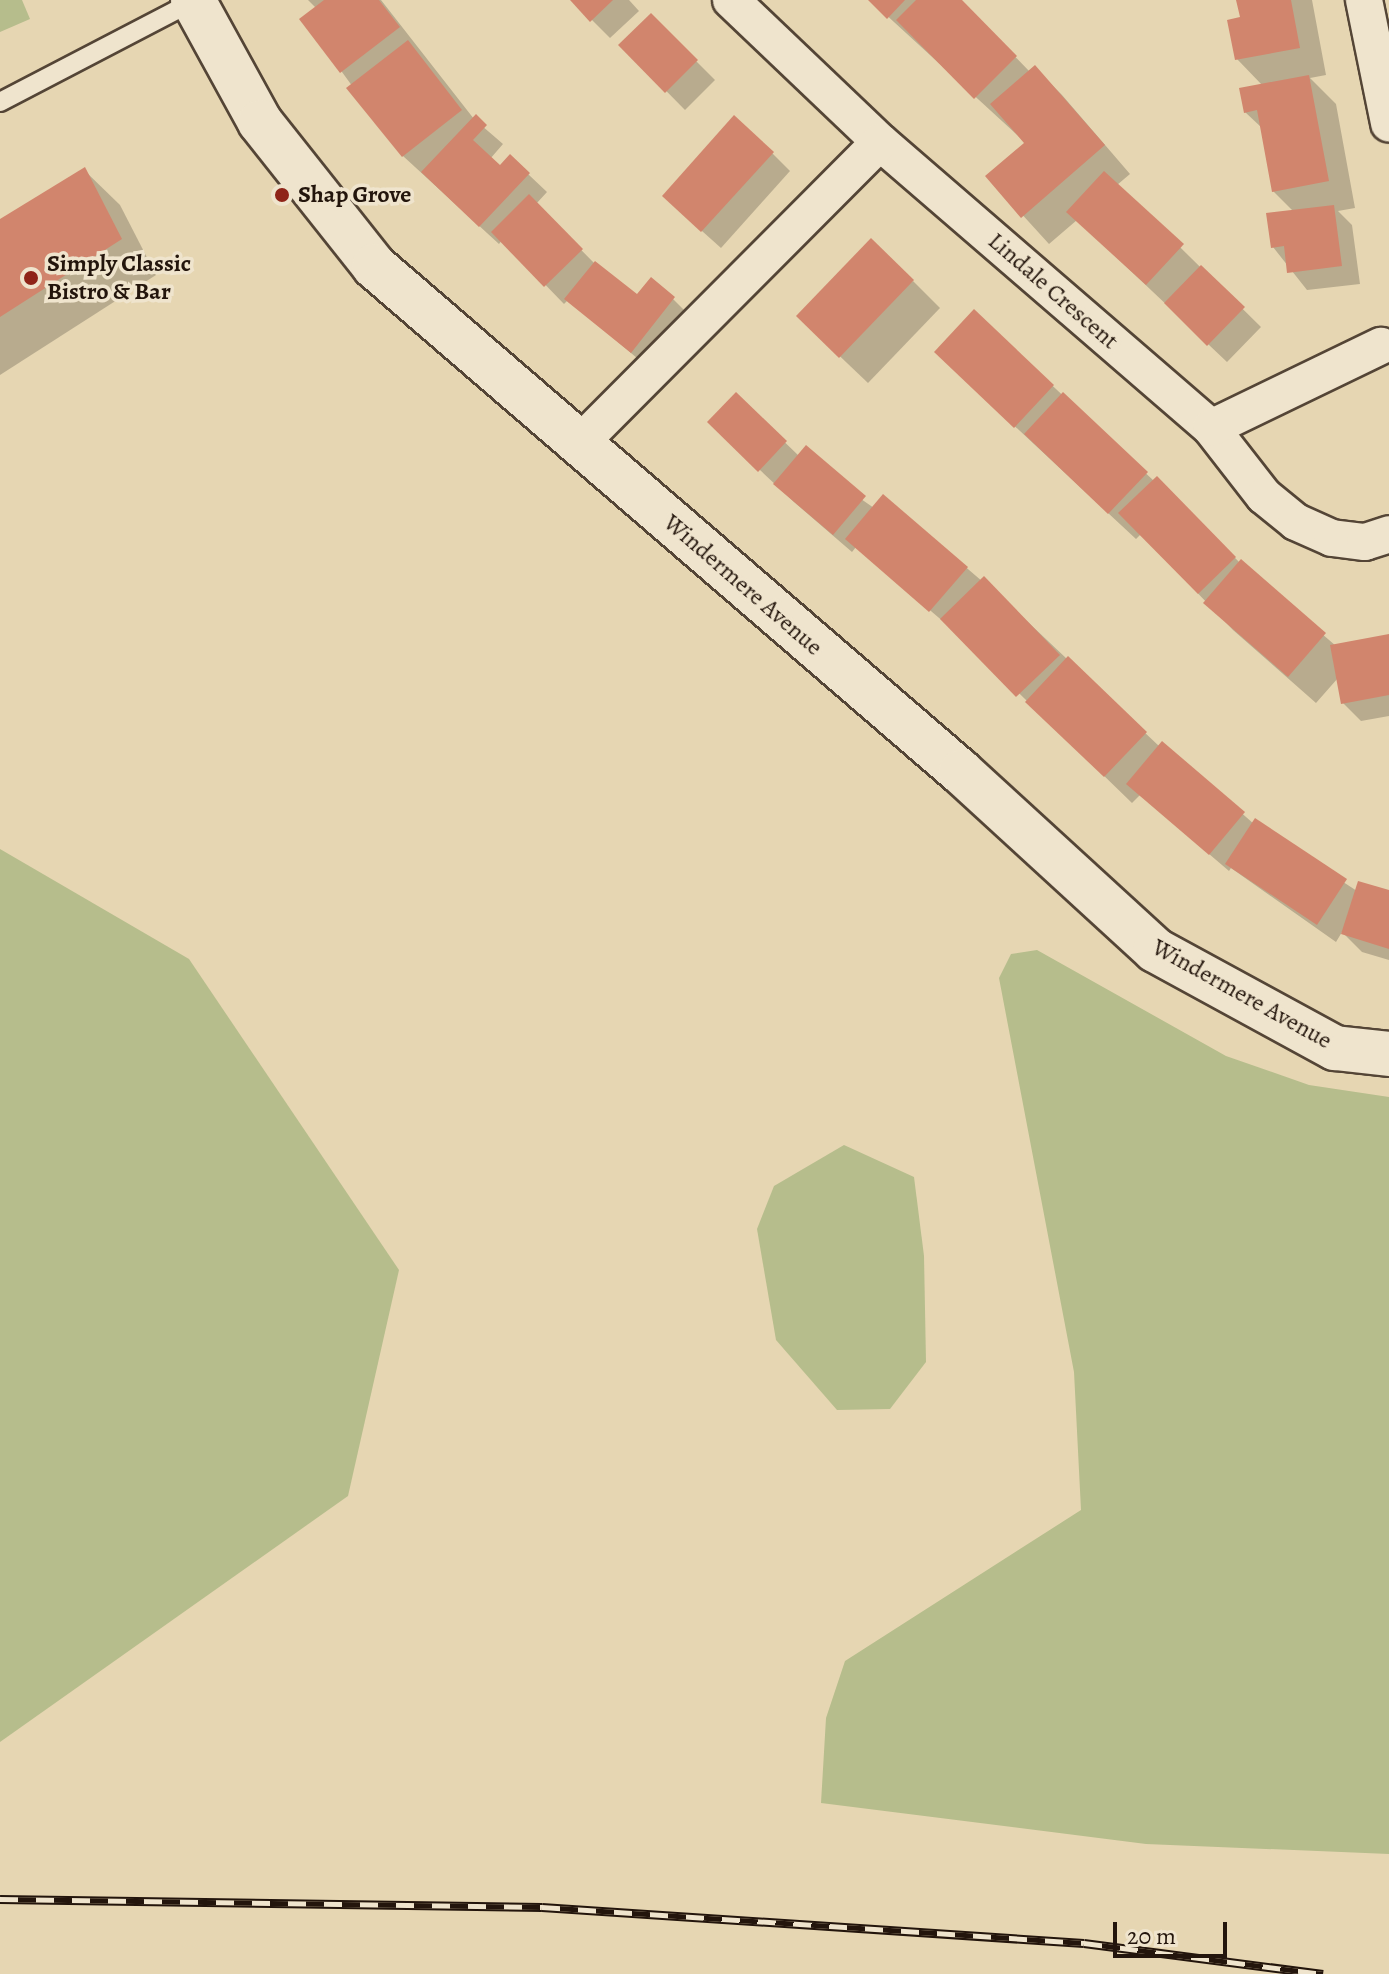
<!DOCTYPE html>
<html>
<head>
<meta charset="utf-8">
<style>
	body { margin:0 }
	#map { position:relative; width:1389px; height:1974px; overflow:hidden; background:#e6d6b2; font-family:Alegreya,serif }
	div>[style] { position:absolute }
	.green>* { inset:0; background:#b6bd8c }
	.shadow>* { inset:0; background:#0003 }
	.building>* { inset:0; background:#d1856d }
	.roads { filter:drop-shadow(2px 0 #544536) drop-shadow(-2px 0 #544536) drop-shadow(0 2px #544536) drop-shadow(0 -2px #544536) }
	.lane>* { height:18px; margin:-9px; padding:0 9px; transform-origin:9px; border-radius:9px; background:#efe4cd }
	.street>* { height:36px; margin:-18px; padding:0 18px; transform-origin:18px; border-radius:18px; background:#efe4cd }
	.secondary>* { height:44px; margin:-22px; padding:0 22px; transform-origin:22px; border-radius:22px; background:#efe4cd }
	.rail>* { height:9px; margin-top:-4.5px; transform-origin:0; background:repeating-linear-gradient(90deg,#efe4cd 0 18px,#23150c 0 36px); box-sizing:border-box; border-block:2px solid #23150c }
	.dots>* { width:22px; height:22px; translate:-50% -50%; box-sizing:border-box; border:4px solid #efe4cd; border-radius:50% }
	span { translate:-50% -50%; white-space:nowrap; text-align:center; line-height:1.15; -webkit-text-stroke:7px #efe4cd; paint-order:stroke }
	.poi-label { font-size:24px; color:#23150c; font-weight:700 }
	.left { translate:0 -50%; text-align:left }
	.street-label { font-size:24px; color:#23150c }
	.scale { position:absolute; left:1113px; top:1922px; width:114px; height:36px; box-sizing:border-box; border:4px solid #23150c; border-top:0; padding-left:10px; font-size:24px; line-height:28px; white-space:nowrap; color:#23150c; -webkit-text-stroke:6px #efe4cd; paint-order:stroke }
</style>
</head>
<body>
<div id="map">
	<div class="green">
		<i style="clip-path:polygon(0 0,22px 0,30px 19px,0 32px)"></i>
		<i style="clip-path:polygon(0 849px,189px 959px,399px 1270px,348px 1496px,0 1742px)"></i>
		<i style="clip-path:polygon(1037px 950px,1226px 1056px,1309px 1085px,1389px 1097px,1389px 1854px,1146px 1844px,821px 1803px,826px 1718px,845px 1661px,1081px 1510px,1074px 1372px,999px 978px,1011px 954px)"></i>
		<i style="clip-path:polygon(844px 1145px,914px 1177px,924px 1256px,926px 1362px,890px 1409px,837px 1410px,776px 1340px,757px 1229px,774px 1186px)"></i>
	</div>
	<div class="shadow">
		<i style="clip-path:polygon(308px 0,381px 0,474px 119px,503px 144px,490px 159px,500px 168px,510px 157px,547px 192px,536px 204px,595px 264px,637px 297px,673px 299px,691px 317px,650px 369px,568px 300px,564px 304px,502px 240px,499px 244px,403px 156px,342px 72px,316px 8px)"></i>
		<i style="clip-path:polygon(572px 0,629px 0,639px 11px,610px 38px)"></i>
		<i style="clip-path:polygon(870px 0,960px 0,1030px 72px,1035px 68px,1062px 95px,1130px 174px,1117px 185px,1261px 327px,1227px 362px,1077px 220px,1049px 244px,988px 177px,1026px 143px)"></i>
		<i style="clip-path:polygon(1238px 0,1312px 0,1326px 75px,1310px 78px,1336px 104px,1355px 208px,1338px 211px,1352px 225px,1360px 284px,1307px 290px,1273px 247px,1294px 212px,1273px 191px,1262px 128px,1245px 112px,1263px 86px,1237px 59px,1242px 19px)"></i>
		<i style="clip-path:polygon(651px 16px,715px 80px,685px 110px,621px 45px)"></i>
		<i style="clip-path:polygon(772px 153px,790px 171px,721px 248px,683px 214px)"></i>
		<i style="clip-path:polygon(84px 170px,120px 205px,156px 275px,0 375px,0 221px)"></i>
		<i style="clip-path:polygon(913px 281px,940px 308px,868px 383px,826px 343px)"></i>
		<i style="clip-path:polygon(974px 312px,1154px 481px,1157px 478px,1240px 563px,1336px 646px,1389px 636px,1389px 716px,1361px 721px,1343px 703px,1338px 678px,1316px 703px,1233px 630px,1141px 534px,1136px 539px,964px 379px)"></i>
		<i style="clip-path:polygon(736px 395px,799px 456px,874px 508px,884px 497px,1011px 606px,1160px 747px,1163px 744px,1254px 824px,1357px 891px,1389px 893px,1389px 960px,1362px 952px,1342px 932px,1336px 942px,1231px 868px,1229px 871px,1140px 795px,1132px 803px,959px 635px,856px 547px,852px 552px,794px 502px,728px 440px)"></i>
	</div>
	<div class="building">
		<i style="clip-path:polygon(324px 0,379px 0,400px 27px,340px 73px,299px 19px)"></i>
		<i style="clip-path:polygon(570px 0,613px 0,590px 22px)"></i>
		<i style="clip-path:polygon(868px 0,905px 0,887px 19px)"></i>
		<i style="clip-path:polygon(916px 0,962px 0,1017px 56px,974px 99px,896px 20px)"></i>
		<i style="clip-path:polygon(1236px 0,1291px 0,1300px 48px,1235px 60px,1227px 20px,1240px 17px)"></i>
		<i style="clip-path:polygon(651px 13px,698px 60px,665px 93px,618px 45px)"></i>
		<i style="clip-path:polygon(408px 40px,462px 110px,402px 157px,346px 88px)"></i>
		<i style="clip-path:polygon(1035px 65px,1105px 145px,1021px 218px,985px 176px,1024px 143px,990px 104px)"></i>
		<i style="clip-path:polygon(1309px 75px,1329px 181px,1272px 192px,1257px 110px,1244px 113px,1239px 88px)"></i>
		<i style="clip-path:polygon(476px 114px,487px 125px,473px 140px,500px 165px,510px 154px,530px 173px,479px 227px,421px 172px)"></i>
		<i style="clip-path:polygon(734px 115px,774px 152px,701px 232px,662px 196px)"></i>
		<i style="clip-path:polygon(85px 167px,122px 239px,0 317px,0 219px)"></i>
		<i style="clip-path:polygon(1104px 171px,1184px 244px,1146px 285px,1066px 212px)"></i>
		<i style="clip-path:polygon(529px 194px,583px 249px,544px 287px,491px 232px)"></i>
		<i style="clip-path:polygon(1334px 205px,1342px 266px,1287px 273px,1284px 246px,1271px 248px,1266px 213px)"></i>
		<i style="clip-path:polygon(871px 238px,914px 280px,839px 358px,796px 316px)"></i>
		<i style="clip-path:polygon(595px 261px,637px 294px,651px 277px,675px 297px,631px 353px,564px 299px)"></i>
		<i style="clip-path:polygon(1201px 265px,1245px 307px,1207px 346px,1164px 303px)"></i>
		<i style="clip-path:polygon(974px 309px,1054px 385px,1014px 428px,934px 352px)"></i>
		<i style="clip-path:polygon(736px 392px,787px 441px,758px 472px,707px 422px)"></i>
		<i style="clip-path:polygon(1063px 392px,1148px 472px,1108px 514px,1024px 434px)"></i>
		<i style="clip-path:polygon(806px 445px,866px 496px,833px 535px,773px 484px)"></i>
		<i style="clip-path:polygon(1157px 476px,1236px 557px,1198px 594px,1118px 513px)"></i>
		<i style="clip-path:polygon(883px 494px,968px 567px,929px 612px,845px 539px)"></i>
		<i style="clip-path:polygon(1241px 559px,1326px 633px,1288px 677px,1203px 603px)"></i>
		<i style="clip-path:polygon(984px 576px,1060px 655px,1016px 697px,940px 619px)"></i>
		<i style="clip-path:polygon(1389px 634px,1389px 695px,1341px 704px,1330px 645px)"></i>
		<i style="clip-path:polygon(1068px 656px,1147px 732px,1104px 777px,1025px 702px)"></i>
		<i style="clip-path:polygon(1162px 741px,1245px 812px,1209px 855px,1126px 784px)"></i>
		<i style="clip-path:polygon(1255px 818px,1347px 879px,1317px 925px,1225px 864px)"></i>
		<i style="clip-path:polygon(1358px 881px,1389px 890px,1389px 949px,1341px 934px)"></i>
	</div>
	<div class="roads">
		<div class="lane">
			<i style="left:0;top:102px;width:219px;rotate:-27.5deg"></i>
		</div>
		<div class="street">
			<i style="left:731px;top:0;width:206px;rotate:43.6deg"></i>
			<i style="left:880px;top:142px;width:437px;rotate:40.8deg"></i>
			<i style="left:1211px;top:428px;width:86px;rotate:52.1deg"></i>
			<i style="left:1264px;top:496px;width:41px;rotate:39.1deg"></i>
			<i style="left:1296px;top:522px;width:39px;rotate:24deg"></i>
			<i style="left:1332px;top:538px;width:33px;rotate:7deg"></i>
			<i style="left:1365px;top:542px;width:25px;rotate:-18deg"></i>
			<i style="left:1364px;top:0;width:126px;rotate:78.5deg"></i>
			<i style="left:1211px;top:428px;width:189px;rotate:-25.8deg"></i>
			<i style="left:579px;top:444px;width:426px;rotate:-45.1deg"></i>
		</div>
		<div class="secondary">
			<i style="left:193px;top:0;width:139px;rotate:61.2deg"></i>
			<i style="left:260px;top:122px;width:184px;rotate:51.6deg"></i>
			<i style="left:374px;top:266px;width:775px;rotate:40.76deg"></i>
			<i style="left:961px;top:772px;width:263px;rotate:42.5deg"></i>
			<i style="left:1155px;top:950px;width:205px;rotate:28.6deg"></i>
			<i style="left:1335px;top:1048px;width:54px;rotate:6.3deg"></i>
		</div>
	</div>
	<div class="rail">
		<i style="left:0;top:1899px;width:542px;rotate:0.85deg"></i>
		<i style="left:542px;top:1907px;width:543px;rotate:3.8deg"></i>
		<i style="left:1084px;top:1943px;width:241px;rotate:7.4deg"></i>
	</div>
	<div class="dots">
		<i style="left:282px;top:195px;background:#8f2418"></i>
		<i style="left:31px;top:278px;background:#8f2418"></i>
	</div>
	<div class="poi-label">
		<span class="left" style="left:298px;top:195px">Shap Grove</span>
		<span class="left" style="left:47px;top:278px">Simply Classic<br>Bistro &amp; Bar</span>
	</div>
	<div class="street-label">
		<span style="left:1053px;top:291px;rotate:41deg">Lindale Crescent</span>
		<span style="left:743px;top:585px;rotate:41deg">Windermere Avenue</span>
		<span style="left:1242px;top:994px;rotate:29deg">Windermere Avenue</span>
	</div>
	<div class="scale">20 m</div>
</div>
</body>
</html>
